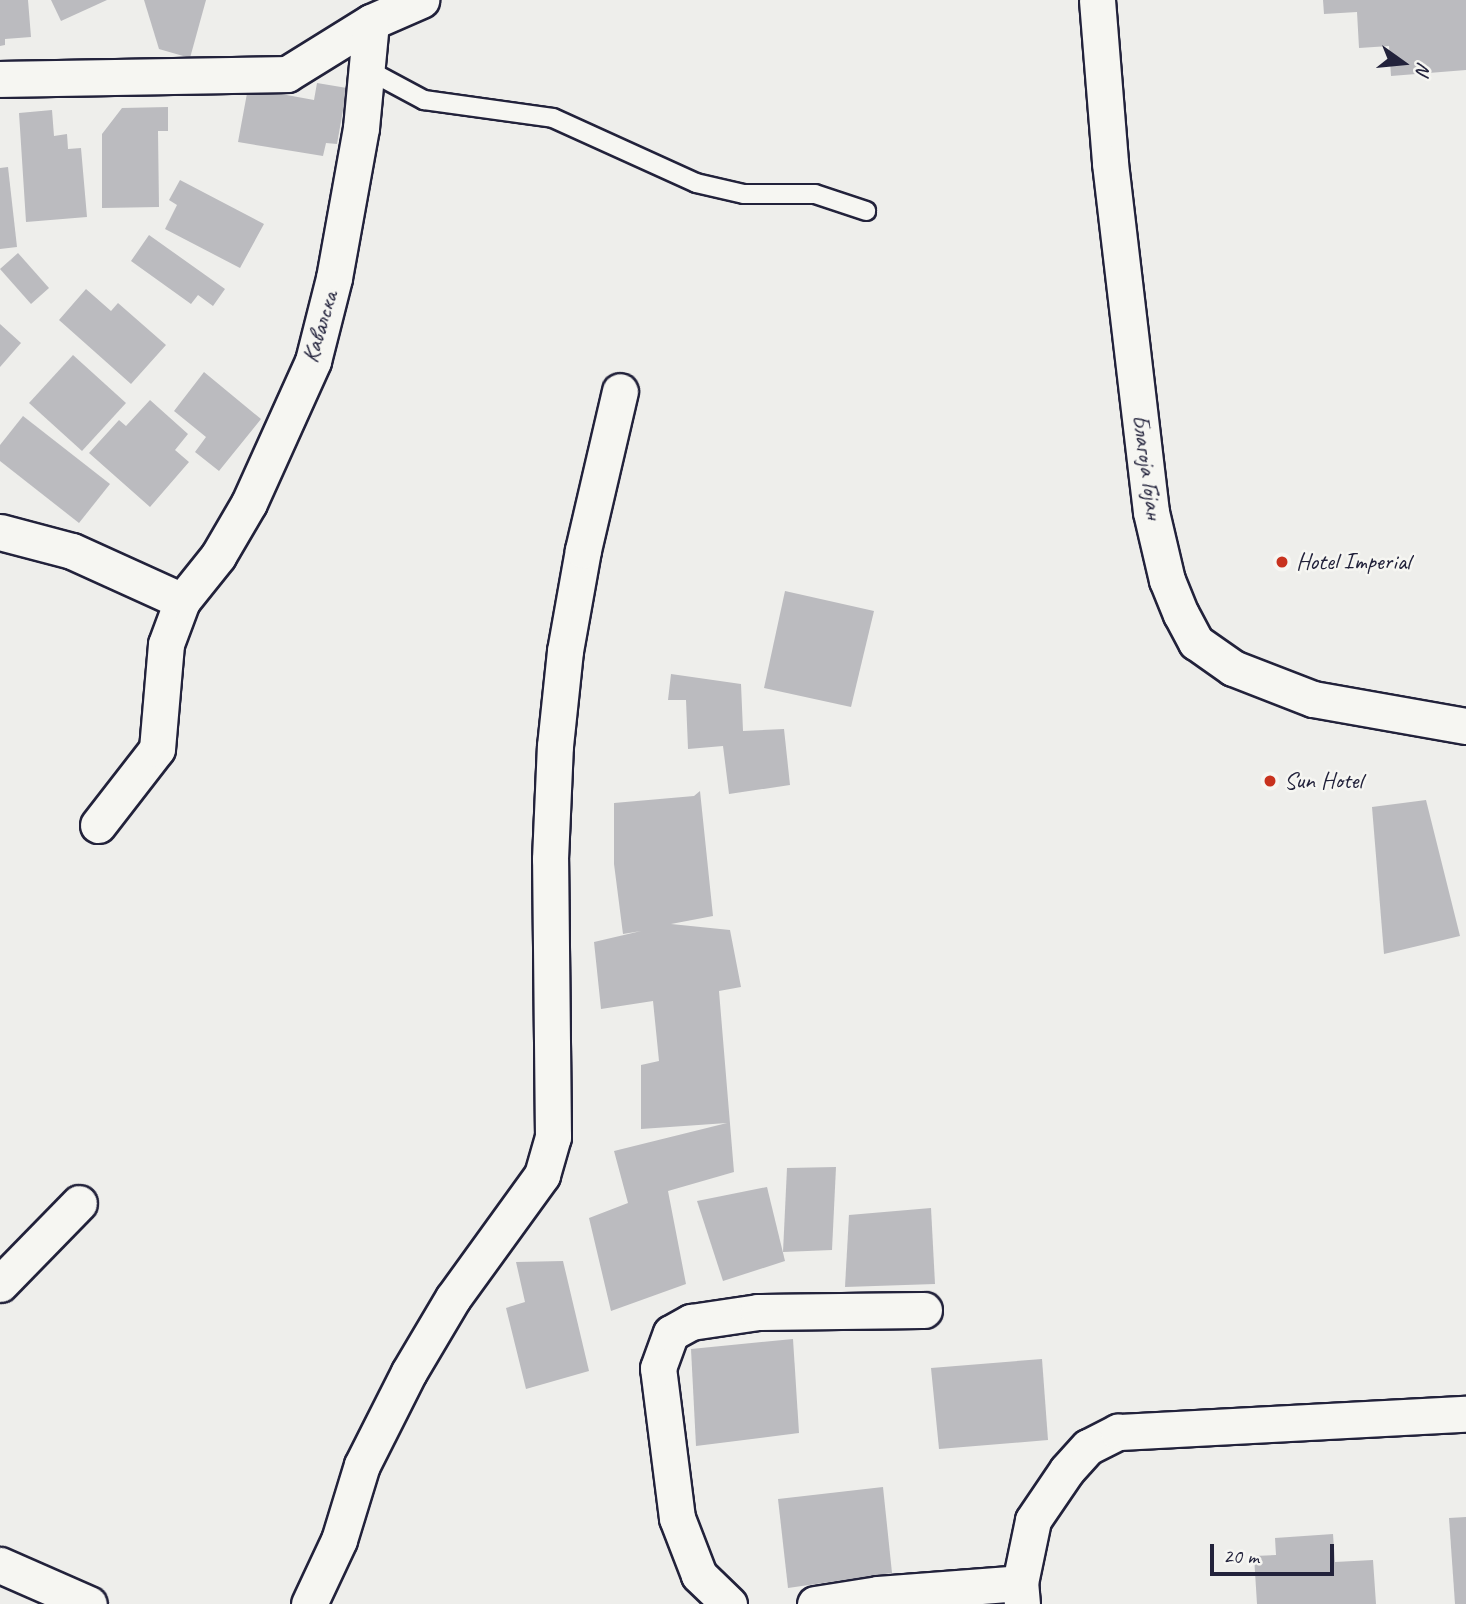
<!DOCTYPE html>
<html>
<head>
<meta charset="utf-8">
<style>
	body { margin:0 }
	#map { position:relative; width:1466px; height:1604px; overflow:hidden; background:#eeeeeb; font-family:Caveat,sans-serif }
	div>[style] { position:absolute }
	.building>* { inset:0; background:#bbbbbf }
	.roads { filter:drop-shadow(2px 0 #22223b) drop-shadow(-2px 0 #22223b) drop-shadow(0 2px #22223b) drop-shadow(0 -2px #22223b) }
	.lane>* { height:18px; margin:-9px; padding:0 9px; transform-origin:9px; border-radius:9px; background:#f6f6f2 }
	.street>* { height:35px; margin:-17.5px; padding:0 17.5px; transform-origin:17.5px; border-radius:17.5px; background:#f6f6f2 }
	.dots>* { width:19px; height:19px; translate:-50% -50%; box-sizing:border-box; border:4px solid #f6f6f2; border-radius:50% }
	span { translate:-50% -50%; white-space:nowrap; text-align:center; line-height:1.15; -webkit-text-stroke:5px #f6f6f2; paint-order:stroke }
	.street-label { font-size:24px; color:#22223b }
	.poi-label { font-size:24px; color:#22223b }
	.left { translate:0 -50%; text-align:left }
	.north { position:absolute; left:1368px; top:28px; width:70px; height:70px; -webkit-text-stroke:5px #f6f6f2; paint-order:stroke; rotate:105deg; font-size:19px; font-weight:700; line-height:28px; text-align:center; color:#22223b }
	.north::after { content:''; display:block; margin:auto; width:24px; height:32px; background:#22223b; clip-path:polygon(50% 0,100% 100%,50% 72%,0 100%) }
	.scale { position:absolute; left:1210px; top:1544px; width:124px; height:32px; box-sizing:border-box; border:4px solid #22223b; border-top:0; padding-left:9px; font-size:21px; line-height:24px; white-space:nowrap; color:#22223b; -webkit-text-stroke:5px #f6f6f2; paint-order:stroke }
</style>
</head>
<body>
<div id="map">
	<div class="building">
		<i style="clip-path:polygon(0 0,28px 0,31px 37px,5px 39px,5px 45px,0 46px)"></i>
		<i style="clip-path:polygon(51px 0,107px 0,61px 21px)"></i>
		<i style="clip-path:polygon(144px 0,206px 0,190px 58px,159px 49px)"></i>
		<i style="clip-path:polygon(1323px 0,1466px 0,1466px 70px,1391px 76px,1389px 46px,1359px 48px,1357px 12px,1324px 14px)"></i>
		<i style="clip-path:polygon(317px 83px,347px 88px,337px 144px,326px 143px,323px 156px,238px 142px,248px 88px,314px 100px)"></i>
		<i style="clip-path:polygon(168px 107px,168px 131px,158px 131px,159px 207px,102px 208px,102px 134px,122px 108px)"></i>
		<i style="clip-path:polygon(52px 110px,54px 136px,67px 134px,68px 149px,81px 148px,87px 217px,26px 222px,19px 113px)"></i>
		<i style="clip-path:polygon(8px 167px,17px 247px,0 249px,0 168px)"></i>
		<i style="clip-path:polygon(180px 180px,264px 224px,240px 268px,165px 229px,177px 205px,169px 200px)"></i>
		<i style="clip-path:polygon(149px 235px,225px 289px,213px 306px,198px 295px,191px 304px,131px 261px)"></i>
		<i style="clip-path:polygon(18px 253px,49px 288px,31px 304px,0 269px)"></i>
		<i style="clip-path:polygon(86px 289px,111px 311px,118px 303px,166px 345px,131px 384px,59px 320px)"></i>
		<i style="clip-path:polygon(0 324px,21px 343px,0 367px)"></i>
		<i style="clip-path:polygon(73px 355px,126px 403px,82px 451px,29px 403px)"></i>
		<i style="clip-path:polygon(204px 372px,261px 419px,219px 471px,195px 452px,206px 437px,174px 411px)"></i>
		<i style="clip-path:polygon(150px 400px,188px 434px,175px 450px,189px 462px,150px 507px,89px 453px,119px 420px,126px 426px)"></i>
		<i style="clip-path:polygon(23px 416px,110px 484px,79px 523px,0 461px,0 445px)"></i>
		<i style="clip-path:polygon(785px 591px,874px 611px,851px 707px,764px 688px)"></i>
		<i style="clip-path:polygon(671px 674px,741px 684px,743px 731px,784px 729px,790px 785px,729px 794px,723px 746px,688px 749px,686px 700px,668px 700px)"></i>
		<i style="clip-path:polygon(700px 791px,713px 916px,671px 924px,730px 930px,741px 987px,719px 991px,734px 1172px,668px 1191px,686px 1284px,611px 1311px,589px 1218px,628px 1203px,614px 1151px,727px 1123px,641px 1129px,641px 1065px,659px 1061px,653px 1001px,601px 1009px,594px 942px,641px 931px,623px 934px,614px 864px,614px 803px,694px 796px)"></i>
		<i style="clip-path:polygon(1426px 800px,1460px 936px,1384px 954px,1372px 807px)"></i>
		<i style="clip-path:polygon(836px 1167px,832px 1250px,783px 1252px,787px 1168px)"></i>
		<i style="clip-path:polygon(767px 1187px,785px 1261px,723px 1281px,697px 1201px)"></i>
		<i style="clip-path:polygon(931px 1208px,935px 1284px,845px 1287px,849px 1215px)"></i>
		<i style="clip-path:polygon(563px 1261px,589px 1371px,526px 1389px,506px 1308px,525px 1302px,516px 1262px)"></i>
		<i style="clip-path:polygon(793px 1339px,799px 1433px,696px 1446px,691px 1349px)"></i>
		<i style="clip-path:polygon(1042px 1359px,1048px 1440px,939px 1449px,931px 1368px)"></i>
		<i style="clip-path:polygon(883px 1487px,892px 1573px,788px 1588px,778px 1499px)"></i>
		<i style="clip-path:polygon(1466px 1517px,1466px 1604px,1455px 1604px,1449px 1518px)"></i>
		<i style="clip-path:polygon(1333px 1534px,1335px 1562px,1373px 1560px,1376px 1604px,1257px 1604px,1254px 1556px,1276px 1555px,1275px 1538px)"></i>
	</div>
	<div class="roads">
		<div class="lane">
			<i style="left:368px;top:70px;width:64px;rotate:28.2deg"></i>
			<i style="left:424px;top:100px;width:130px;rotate:7.9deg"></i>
			<i style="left:553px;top:118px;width:157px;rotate:24.4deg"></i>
			<i style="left:696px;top:183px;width:49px;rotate:12.9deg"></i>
			<i style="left:744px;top:194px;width:71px"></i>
			<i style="left:815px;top:194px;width:54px;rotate:18.4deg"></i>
		</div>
		<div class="street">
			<i style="left:1097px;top:0;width:164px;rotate:85.4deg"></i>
			<i style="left:1110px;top:163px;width:351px;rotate:83.3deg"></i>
			<i style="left:1151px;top:512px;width:70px;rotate:76.8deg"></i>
			<i style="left:1167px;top:580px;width:37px;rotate:68deg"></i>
			<i style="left:1181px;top:614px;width:32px;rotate:62deg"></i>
			<i style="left:1196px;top:642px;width:45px;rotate:35.1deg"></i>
			<i style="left:1233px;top:668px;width:86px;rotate:21.2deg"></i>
			<i style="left:1313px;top:699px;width:155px;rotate:10deg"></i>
			<i style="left:0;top:79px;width:287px;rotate:-1deg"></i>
			<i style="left:287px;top:74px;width:99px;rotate:-31.8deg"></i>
			<i style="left:371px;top:22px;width:55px;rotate:-23.7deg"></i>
			<i style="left:0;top:532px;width:74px;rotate:14.8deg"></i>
			<i style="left:72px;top:551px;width:121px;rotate:24.4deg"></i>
			<i style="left:98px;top:825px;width:96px;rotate:-52.2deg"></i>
			<i style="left:157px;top:749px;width:105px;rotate:-85.1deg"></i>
			<i style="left:166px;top:644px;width:46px;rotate:-69.6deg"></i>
			<i style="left:182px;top:601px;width:58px;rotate:-51.3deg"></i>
			<i style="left:218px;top:556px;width:61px;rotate:-59.7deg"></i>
			<i style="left:249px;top:503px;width:156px;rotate:-65.7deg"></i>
			<i style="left:313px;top:361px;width:86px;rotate:-75.8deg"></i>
			<i style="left:334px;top:278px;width:152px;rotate:-79.8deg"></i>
			<i style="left:361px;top:128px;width:106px;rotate:-84.6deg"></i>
			<i style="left:0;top:1284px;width:113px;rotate:-45.7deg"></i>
			<i style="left:0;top:1565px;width:97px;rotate:23.7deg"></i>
			<i style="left:309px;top:1604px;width:71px;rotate:-64.9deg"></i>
			<i style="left:339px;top:1540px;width:78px;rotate:-73deg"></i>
			<i style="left:362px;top:1465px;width:104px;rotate:-63.2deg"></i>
			<i style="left:409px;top:1372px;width:86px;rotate:-59.3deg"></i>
			<i style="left:453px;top:1298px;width:152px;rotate:-54.1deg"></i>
			<i style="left:542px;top:1175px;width:40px;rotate:-74deg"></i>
			<i style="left:553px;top:1137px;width:278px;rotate:-90.6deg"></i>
			<i style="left:550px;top:859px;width:113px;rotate:-87.5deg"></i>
			<i style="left:555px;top:746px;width:96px;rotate:-84deg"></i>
			<i style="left:565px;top:651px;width:103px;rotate:-79.9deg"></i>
			<i style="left:583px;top:550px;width:163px;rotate:-76.9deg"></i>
			<i style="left:729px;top:1604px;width:42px;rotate:-136deg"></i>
			<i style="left:699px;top:1575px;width:61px;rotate:-111.1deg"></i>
			<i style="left:677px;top:1518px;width:151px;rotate:-97.2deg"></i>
			<i style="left:658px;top:1368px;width:37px;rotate:-70deg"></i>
			<i style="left:671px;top:1333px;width:23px;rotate:-29deg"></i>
			<i style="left:691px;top:1322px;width:68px;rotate:-8.5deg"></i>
			<i style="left:758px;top:1312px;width:166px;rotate:-0.7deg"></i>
			<i style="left:815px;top:1604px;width:64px;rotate:-9deg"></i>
			<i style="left:878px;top:1594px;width:142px;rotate:-4.4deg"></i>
			<i style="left:1022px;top:1604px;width:21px;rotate:-95deg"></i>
			<i style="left:1020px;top:1583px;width:64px;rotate:-78.3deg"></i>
			<i style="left:1033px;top:1520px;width:60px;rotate:-55.8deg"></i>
			<i style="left:1067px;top:1470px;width:31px;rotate:-48deg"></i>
			<i style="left:1088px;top:1447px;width:34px;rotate:-27deg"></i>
			<i style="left:1118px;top:1432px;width:348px;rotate:-3deg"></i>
		</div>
	</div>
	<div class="dots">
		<i style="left:1282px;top:562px;background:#c8321e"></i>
		<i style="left:1270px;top:781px;background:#c8321e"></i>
	</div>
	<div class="street-label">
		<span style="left:320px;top:327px;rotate:-74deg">Кавалска</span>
		<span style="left:1147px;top:467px;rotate:82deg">Благоја Гојан</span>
	</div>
	<div class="poi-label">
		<span class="left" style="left:1296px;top:562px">Hotel Imperial</span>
		<span class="left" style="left:1284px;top:781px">Sun Hotel</span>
	</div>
	<div class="north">N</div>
	<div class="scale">20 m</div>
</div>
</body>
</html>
